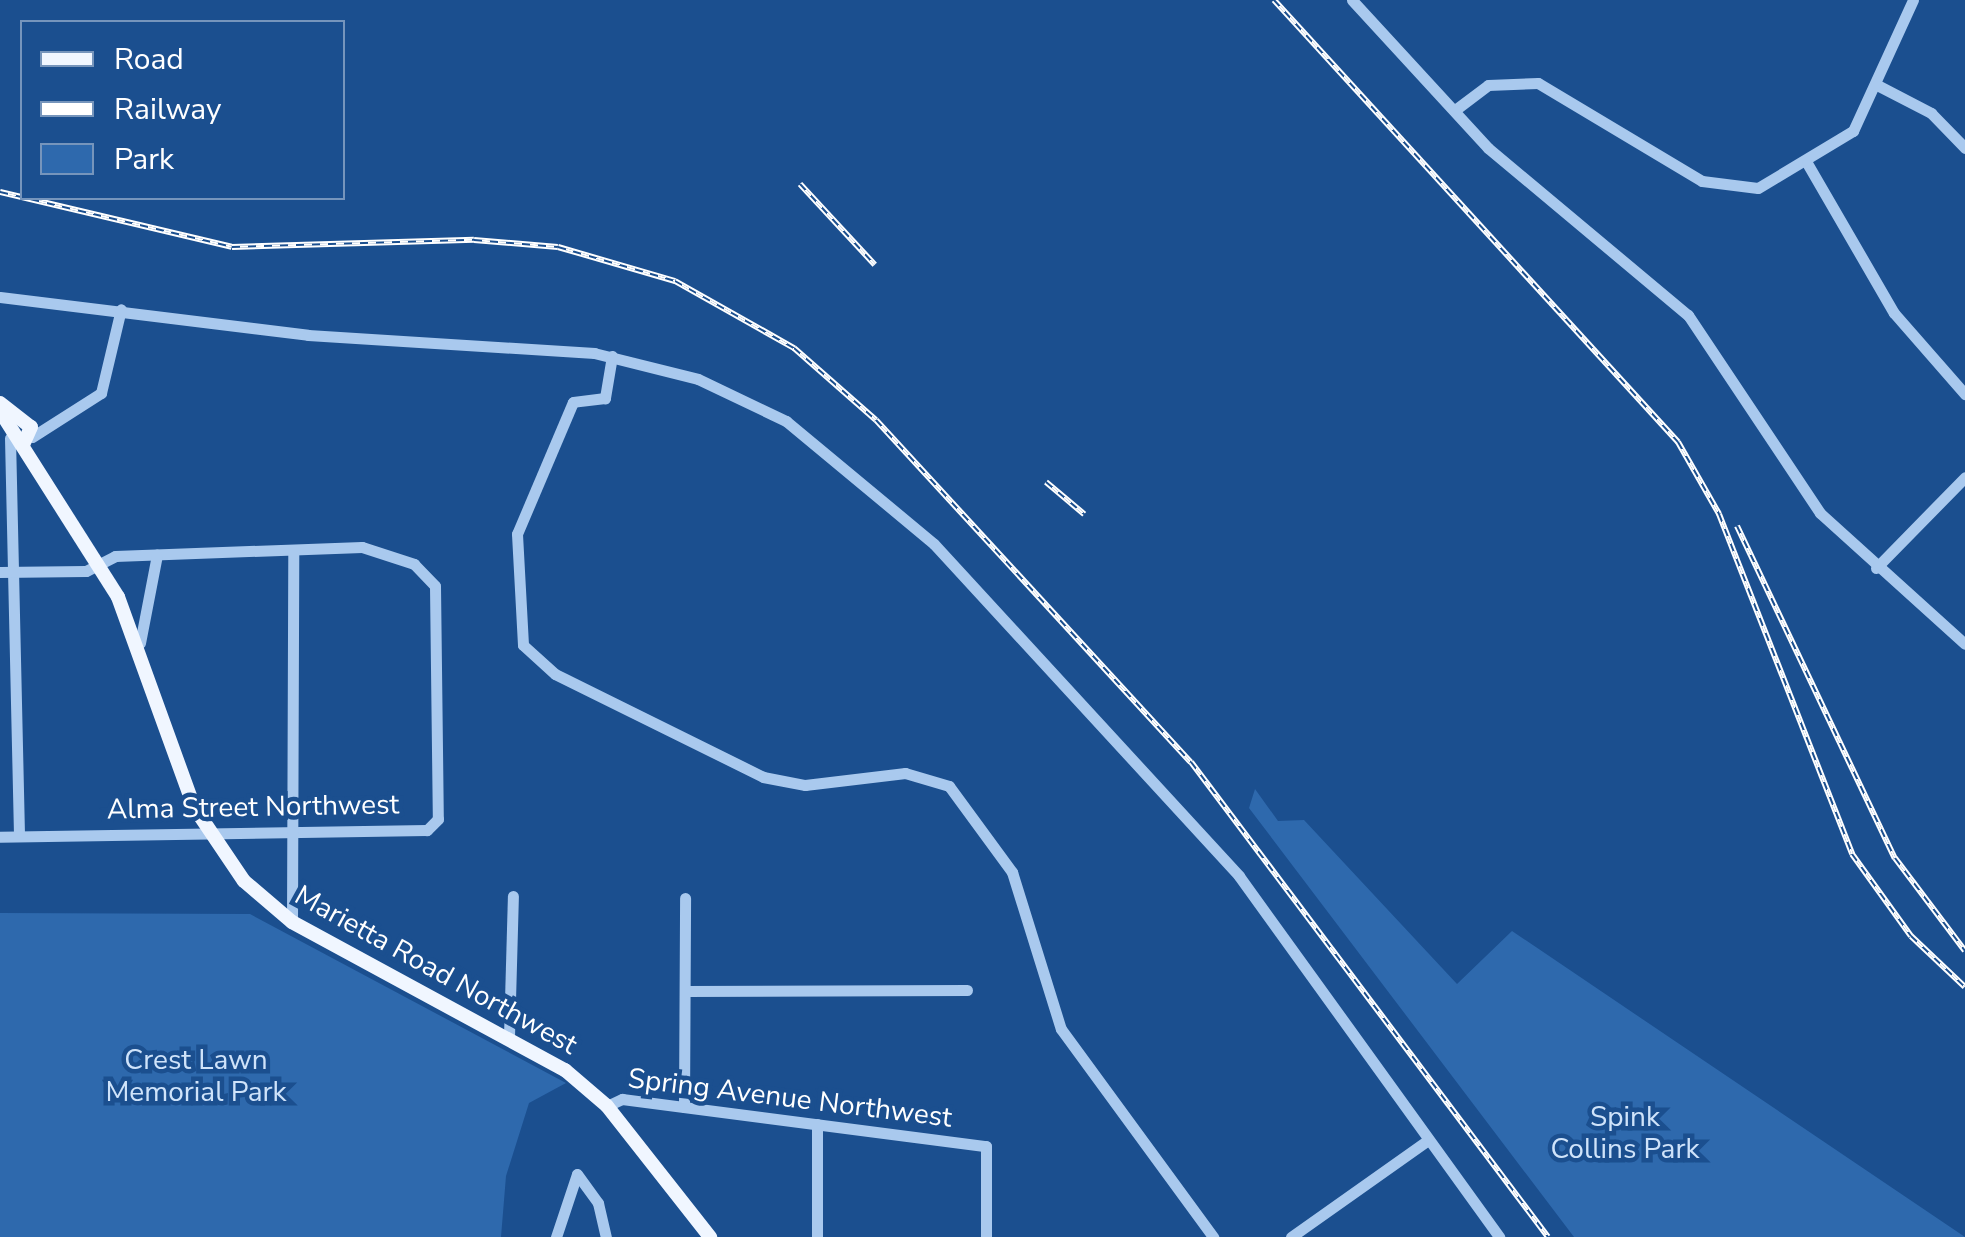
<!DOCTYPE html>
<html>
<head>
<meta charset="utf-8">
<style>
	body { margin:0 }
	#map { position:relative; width:1965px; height:1237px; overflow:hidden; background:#1b4f8f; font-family:"Nunito Sans",sans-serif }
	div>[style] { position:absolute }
	.green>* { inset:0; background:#2e69ad }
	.minor>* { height:11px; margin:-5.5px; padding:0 5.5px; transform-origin:5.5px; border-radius:5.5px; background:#a9c9ee }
	.major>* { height:14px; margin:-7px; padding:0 7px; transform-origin:7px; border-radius:7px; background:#f0f6ff }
	.rail>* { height:6px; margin-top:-3px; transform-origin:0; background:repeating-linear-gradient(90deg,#1b4f8f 0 8px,#fff 0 16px); box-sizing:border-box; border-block:2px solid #fff }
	span { translate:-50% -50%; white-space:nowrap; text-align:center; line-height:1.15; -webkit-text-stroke:9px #1b4f8f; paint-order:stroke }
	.street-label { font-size:28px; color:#fff }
	.park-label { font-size:28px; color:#cfe3fa }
	.legend { position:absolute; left:20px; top:20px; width:325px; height:180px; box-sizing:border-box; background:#1b4f8f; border:2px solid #7695bc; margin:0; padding:12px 18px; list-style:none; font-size:30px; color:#fff }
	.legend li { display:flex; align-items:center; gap:20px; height:50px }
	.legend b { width:50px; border:2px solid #7695bc }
</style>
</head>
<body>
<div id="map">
	<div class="green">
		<i style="clip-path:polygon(1255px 789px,1278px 821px,1304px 820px,1457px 984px,1512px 931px,1965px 1237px,1574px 1237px,1249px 808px)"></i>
		<i style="clip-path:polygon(0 913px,250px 914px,566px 1083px,529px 1103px,506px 1176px,501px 1237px,0 1237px)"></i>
	</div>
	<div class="minor">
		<i style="left:1352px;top:0;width:201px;rotate:47.4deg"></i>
		<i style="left:1488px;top:148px;width:261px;rotate:39.9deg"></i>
		<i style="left:1688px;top:315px;width:238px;rotate:56.3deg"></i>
		<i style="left:1820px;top:513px;width:195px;rotate:42.1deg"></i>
		<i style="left:1879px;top:86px;width:59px;rotate:27.4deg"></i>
		<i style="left:1931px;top:113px;width:49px;rotate:45.8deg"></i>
		<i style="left:1455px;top:110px;width:41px;rotate:-37.1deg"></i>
		<i style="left:1488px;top:85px;width:50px;rotate:-2.3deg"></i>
		<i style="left:1538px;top:83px;width:191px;rotate:30.9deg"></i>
		<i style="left:1702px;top:181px;width:56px;rotate:7.1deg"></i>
		<i style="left:1758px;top:188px;width:111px;rotate:-31deg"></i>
		<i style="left:1853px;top:131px;width:144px;rotate:-65.4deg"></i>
		<i style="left:1807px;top:163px;width:173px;rotate:59.9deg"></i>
		<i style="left:1894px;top:313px;width:108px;rotate:48.8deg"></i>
		<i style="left:0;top:297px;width:310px;rotate:7deg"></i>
		<i style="left:308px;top:335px;width:287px;rotate:3.6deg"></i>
		<i style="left:594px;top:353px;width:107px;rotate:14deg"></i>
		<i style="left:698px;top:379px;width:98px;rotate:25.5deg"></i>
		<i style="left:786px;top:421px;width:192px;rotate:39.7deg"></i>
		<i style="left:934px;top:544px;width:451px;rotate:47.4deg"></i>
		<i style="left:1239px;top:876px;width:445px;rotate:54.2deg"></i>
		<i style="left:612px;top:356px;width:43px;rotate:99.5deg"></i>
		<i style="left:605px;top:398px;width:32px;rotate:173deg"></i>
		<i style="left:573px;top:402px;width:143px;rotate:113deg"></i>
		<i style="left:517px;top:534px;width:111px;rotate:86.9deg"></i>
		<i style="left:523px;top:645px;width:43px;rotate:42.2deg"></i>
		<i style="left:555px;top:674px;width:232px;rotate:26.3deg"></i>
		<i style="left:763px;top:777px;width:43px;rotate:10.8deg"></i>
		<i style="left:805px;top:785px;width:101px;rotate:-6.8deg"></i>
		<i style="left:905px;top:773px;width:46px;rotate:16.5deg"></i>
		<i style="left:949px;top:786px;width:107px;rotate:53.8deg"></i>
		<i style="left:1012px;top:872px;width:164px;rotate:72.7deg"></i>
		<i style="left:1061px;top:1029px;width:258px;rotate:53.8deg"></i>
		<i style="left:32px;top:437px;width:82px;rotate:-32.5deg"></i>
		<i style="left:101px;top:393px;width:86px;rotate:-76.6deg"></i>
		<i style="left:10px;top:438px;width:398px;rotate:88.7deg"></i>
		<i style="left:1876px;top:568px;width:127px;rotate:-45.6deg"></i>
		<i style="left:0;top:572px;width:86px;rotate:-0.7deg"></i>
		<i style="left:86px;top:571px;width:33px;rotate:-27deg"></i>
		<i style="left:115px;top:556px;width:247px;rotate:-2.1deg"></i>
		<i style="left:362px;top:547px;width:55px;rotate:18.1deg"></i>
		<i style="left:414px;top:564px;width:30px;rotate:46deg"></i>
		<i style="left:435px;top:586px;width:233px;rotate:89.3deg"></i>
		<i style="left:438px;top:819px;width:16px;rotate:135deg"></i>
		<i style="left:427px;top:830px;width:427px;rotate:179.1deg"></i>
		<i style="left:140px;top:643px;width:90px;rotate:-79.1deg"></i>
		<i style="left:292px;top:922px;width:372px;rotate:-89.8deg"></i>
		<i style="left:685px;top:991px;width:282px;rotate:-0.2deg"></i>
		<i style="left:509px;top:1036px;width:140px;rotate:-88.4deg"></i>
		<i style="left:607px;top:1106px;width:17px;rotate:-25deg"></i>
		<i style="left:622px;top:1099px;width:367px;rotate:7.4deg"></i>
		<i style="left:986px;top:1146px;width:91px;rotate:90deg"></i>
		<i style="left:684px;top:1107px;width:209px;rotate:-89.7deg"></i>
		<i style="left:556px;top:1237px;width:66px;rotate:-71.6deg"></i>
		<i style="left:577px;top:1174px;width:36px;rotate:54deg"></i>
		<i style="left:598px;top:1203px;width:35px;rotate:77deg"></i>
		<i style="left:817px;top:1237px;width:113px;rotate:-90deg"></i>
		<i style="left:1291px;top:1237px;width:168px;rotate:-35.3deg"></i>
	</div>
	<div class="major">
		<i style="left:0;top:403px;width:39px;rotate:38deg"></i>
		<i style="left:31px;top:427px;width:20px;rotate:114deg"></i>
		<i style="left:0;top:411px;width:220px;rotate:57.6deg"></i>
		<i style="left:118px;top:597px;width:223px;rotate:70.1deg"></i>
		<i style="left:194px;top:807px;width:89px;rotate:56deg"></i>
		<i style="left:244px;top:881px;width:63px;rotate:40.5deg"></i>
		<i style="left:292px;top:922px;width:311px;rotate:28.5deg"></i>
		<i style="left:565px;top:1070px;width:55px;rotate:40.6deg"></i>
		<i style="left:607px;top:1106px;width:167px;rotate:51.8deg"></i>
	</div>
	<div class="rail">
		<i style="left:1274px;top:0;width:599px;rotate:47.57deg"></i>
		<i style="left:1678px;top:442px;width:83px;rotate:60.3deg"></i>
		<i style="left:1719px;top:514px;width:365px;rotate:68.6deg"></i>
		<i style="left:1852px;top:854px;width:101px;rotate:54.3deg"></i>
		<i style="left:1911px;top:936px;width:74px;rotate:43.4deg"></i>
		<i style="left:800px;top:184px;width:110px;rotate:47.2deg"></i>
		<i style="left:0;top:192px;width:238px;rotate:13.3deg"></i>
		<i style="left:232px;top:247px;width:242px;rotate:-1.7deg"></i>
		<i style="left:474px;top:240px;width:84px;rotate:4.8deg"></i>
		<i style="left:558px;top:247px;width:122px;rotate:16.2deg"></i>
		<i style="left:675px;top:281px;width:137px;rotate:29.4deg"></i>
		<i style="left:794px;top:348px;width:109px;rotate:41.3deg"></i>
		<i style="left:876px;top:420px;width:465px;rotate:47.4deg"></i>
		<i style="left:1191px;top:762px;width:594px;rotate:53.07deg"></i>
		<i style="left:1046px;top:482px;width:50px;rotate:40.1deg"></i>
		<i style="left:1737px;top:526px;width:368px;rotate:64.6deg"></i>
		<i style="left:1895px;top:858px;width:116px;rotate:53deg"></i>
	</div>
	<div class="street-label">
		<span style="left:253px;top:807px;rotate:-1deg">Alma Street Northwest</span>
		<span style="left:436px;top:970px;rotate:29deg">Marietta Road Northwest</span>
		<span style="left:790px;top:1098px;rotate:7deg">Spring Avenue Northwest</span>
	</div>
	<div class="park-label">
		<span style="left:196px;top:1076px">Crest Lawn<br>Memorial Park</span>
		<span style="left:1625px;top:1133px">Spink<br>Collins Park</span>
	</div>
	<ul class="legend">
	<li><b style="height:12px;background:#f0f6ff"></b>Road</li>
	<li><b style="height:12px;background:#fff"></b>Railway</li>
	<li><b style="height:28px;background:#2e69ad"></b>Park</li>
	</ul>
</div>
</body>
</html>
